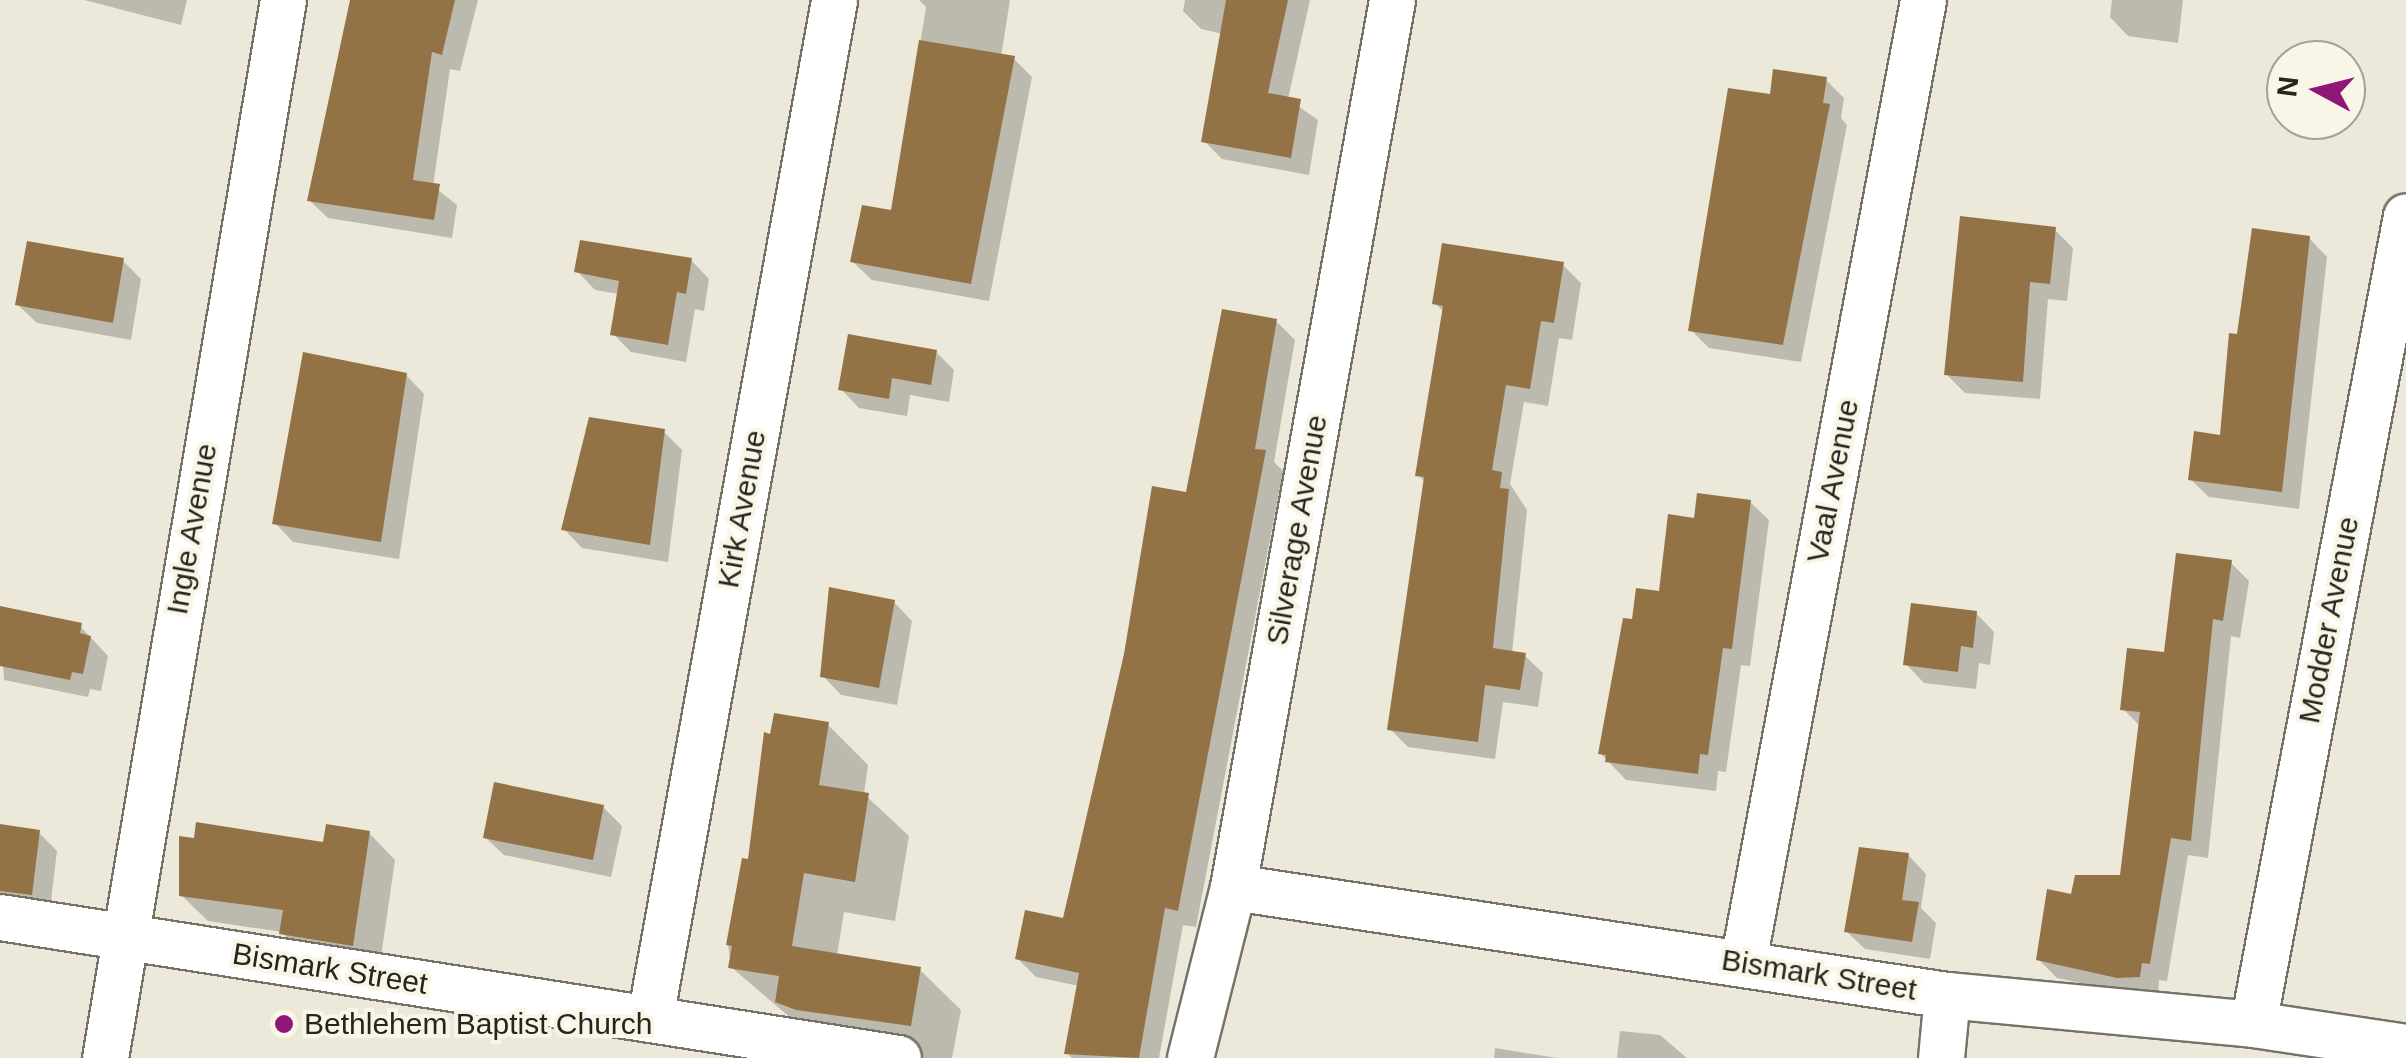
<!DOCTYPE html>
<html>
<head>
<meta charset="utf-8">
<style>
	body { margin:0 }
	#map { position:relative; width:2406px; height:1058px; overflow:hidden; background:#ece9da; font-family:Helvetica,sans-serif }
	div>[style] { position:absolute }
	.shadow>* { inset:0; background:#0003 }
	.building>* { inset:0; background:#937346 }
	.roads { filter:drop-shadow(2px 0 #767366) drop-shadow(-2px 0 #767366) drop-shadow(0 2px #767366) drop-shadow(0 -2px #767366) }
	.minor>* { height:45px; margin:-22.5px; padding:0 22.5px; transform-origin:22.5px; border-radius:22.5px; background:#fff }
	.dots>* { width:28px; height:28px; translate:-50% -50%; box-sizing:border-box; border:5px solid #f9f6e7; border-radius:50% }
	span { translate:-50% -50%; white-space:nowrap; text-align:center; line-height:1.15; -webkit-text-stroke:8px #f9f6e7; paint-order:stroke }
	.street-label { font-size:30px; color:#25241e }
	.poi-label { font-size:30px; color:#25241e }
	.left { translate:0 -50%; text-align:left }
	.north { position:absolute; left:2266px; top:40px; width:100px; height:100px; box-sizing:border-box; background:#f9f6e7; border:2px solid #a4a297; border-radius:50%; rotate:277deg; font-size:28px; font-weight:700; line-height:40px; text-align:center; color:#25241e }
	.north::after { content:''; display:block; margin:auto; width:35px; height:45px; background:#901775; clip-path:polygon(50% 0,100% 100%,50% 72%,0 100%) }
</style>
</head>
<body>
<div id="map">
	<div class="shadow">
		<i style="clip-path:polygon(84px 0,187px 0,181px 25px)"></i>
		<i style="clip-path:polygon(353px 0,478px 0,460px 71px,450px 69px,433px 186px,457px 205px,452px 238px,328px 218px,309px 200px)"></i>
		<i style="clip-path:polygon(919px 0,1010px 0,1001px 57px,1014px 59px,1032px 77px,989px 301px,872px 280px,853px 262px,893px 213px,926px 7px)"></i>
		<i style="clip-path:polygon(1185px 0,1310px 0,1288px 99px,1318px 120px,1309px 175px,1222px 159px,1204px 141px,1223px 34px,1201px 29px,1183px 11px)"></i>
		<i style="clip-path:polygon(2112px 0,2183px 0,2178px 43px,2128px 36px,2110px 17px)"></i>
		<i style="clip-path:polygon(1826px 80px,1844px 98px,1841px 118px,1847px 125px,1801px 362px,1709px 348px,1691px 330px,1772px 97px)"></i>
		<i style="clip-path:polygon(2055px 230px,2073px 248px,2067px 301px,2048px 299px,2040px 399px,1965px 393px,1946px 374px)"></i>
		<i style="clip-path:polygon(2309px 238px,2327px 257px,2299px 509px,2209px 497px,2190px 479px,2222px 438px,2240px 336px)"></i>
		<i style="clip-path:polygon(691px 260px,709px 279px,704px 311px,695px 309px,686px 362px,631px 352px,613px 334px,619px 294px,595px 290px,577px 271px)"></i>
		<i style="clip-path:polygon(123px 261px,141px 279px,131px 340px,37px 323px,18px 305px)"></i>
		<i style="clip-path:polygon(1563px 265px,1581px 283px,1572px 340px,1559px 338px,1548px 406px,1524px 402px,1510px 484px,1527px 510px,1512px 653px,1524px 655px,1543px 673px,1538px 707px,1503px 702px,1495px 759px,1408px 747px,1390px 729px,1426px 483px,1418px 475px,1444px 312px,1435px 303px)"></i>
		<i style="clip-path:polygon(1276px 321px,1295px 340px,1274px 462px,1283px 471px,1196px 927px,1183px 925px,1159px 1058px,1072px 1058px,1067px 1053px,1079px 986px,1036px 977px,1017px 958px,1065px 921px,1188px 495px)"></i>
		<i style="clip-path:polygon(936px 352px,954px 370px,949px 402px,910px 395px,907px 416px,859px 408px,841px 389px)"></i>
		<i style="clip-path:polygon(406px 375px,424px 394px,399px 559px,293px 542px,275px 523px)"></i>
		<i style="clip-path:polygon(664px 432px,682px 450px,668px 562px,582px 548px,564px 529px)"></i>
		<i style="clip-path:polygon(1750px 502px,1769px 520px,1750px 666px,1741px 665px,1726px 772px,1718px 771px,1716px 791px,1626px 780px,1600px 753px,1634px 622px,1661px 594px,1696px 521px)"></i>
		<i style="clip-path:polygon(2230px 562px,2249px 581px,2240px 638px,2231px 636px,2208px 858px,2188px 855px,2167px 981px,2159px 980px,2158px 995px,2137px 995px,2057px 978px,2038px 959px,2073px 896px,2122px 878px,2141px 727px,2123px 709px)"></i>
		<i style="clip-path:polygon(894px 602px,912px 621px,897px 705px,841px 695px,823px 676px)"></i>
		<i style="clip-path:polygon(0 609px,80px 626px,108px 656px,101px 691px,90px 689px,88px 697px,4px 680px)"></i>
		<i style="clip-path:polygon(1976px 613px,1994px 632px,1990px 665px,1979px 663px,1976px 689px,1924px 683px,1906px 664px)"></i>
		<i style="clip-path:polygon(828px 725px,868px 765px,864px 794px,909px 836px,895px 921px,844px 912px,837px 956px,920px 970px,961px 1010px,952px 1058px,908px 1058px,819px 1042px,731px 967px,728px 944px,750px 862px)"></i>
		<i style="clip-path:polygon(603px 807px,622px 826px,611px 877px,504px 855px,485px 837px)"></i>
		<i style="clip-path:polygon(0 826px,38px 832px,57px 851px,50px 909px,0 902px)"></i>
		<i style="clip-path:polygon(369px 833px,395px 860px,379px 971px,308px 960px,282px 932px,208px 921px,181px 895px,196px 840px,326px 845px)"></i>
		<i style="clip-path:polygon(1908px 855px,1926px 874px,1921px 908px,1936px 923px,1930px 959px,1865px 949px,1846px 931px)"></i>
		<i style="clip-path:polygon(1620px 1031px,1660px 1035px,1687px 1058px,1617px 1058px)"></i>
		<i style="clip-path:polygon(1495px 1048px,1557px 1058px,1494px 1058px)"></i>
	</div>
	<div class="building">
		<i style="clip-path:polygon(350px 0,455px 0,442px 55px,432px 52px,413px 180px,440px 184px,434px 220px,307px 201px)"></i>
		<i style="clip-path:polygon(1226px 0,1288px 0,1268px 93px,1301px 99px,1291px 158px,1201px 142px)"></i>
		<i style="clip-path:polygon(919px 40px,1015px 56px,971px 284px,850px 262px,862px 205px,891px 210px)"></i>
		<i style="clip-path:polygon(1773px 69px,1827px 77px,1823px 103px,1830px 104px,1783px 345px,1688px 331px,1728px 88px,1770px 94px)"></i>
		<i style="clip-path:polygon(1960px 216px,2056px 227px,2050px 284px,2030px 282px,2023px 382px,1944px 375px)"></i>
		<i style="clip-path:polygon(2252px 228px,2310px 236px,2282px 492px,2188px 480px,2194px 431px,2220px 435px,2229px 333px,2237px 334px)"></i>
		<i style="clip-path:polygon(580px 240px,692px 258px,686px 294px,677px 292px,668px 345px,610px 335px,619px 281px,574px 272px)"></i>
		<i style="clip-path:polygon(27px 241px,124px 258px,113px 323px,15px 305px)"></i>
		<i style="clip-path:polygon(1442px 243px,1564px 262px,1554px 323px,1541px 321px,1530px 389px,1506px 385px,1492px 470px,1502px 472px,1500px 488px,1509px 489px,1493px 648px,1526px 653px,1520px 690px,1485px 685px,1478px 742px,1387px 730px,1424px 477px,1415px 476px,1443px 306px,1432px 304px)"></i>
		<i style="clip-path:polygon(1222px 309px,1277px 319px,1255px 449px,1266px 450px,1178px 911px,1165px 908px,1139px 1058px,1064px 1054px,1079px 973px,1015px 959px,1025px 910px,1063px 918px,1124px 654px,1152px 486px,1186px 492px)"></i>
		<i style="clip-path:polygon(848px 334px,937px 350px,931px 385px,892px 378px,889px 399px,838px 390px)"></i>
		<i style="clip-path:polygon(303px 352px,407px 373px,381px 542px,272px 524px)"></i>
		<i style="clip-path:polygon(589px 417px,665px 429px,650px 545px,561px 530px)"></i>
		<i style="clip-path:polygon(1697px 493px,1751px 500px,1732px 649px,1723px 648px,1708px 755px,1700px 754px,1698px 774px,1605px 762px,1606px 755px,1598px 754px,1623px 618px,1632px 619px,1636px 588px,1659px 591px,1668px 514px,1694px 518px)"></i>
		<i style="clip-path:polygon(2176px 553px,2232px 560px,2223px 621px,2213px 619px,2191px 841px,2171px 838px,2150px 964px,2142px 963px,2140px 977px,2117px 978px,2036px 960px,2047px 889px,2071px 894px,2075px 875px,2120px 875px,2140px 712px,2120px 710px,2127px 648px,2164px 652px)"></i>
		<i style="clip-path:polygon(829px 587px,895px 600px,879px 688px,820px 677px)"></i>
		<i style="clip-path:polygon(1911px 603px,1977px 611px,1973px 648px,1961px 646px,1958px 672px,1903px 665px)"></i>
		<i style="clip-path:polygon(0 606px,82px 623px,80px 633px,91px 636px,83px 674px,72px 672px,70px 680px,0 666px)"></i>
		<i style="clip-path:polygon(774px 713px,829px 722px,819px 785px,869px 793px,855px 882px,804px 873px,792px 946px,921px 967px,911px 1026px,796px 1010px,775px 1002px,779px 976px,728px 968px,732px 946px,726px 945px,742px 858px,748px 859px,764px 732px,770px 734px)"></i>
		<i style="clip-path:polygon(494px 782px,604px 805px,593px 860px,483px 838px)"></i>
		<i style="clip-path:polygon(196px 822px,323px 842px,326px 824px,370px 831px,353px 946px,279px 934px,283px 910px,179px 896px,179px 836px,194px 838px)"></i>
		<i style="clip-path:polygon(0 824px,40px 830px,32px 895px,0 891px)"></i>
		<i style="clip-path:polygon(1859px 847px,1909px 853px,1902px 900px,1919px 902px,1912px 942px,1844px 932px)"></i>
	</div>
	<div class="roads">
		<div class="minor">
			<i style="left:1233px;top:887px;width:722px;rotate:8.6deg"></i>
			<i style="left:1947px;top:995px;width:307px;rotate:5.4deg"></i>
			<i style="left:2253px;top:1024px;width:155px;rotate:8.5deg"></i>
			<i style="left:0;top:917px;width:909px;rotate:8.92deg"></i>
			<i style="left:1743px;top:962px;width:979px;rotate:-79.4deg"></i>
			<i style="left:650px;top:1018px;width:1034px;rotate:-79.75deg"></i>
			<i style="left:2253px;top:1024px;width:822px;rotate:-79.28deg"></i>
			<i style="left:105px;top:1058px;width:1073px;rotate:-80.45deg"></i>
			<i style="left:1190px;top:1058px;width:176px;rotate:-75.9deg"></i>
			<i style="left:1233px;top:887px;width:901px;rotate:-79.84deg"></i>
			<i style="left:1941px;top:1058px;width:63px;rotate:-84.6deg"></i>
		</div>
	</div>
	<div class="dots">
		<i style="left:284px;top:1024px;background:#901775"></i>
	</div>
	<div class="street-label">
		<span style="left:1833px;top:481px;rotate:-79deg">Vaal Avenue</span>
		<span style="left:742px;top:509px;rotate:-80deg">Kirk Avenue</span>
		<span style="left:192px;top:529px;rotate:-80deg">Ingle Avenue</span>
		<span style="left:1297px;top:530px;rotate:-80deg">Silverage Avenue</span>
		<span style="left:2329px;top:620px;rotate:-79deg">Modder Avenue</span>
		<span style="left:330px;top:969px;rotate:9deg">Bismark Street</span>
		<span style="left:1819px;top:975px;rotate:9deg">Bismark Street</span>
	</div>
	<div class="poi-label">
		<span class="left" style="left:304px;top:1024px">Bethlehem Baptist Church</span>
	</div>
	<div class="north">N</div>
</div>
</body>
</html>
